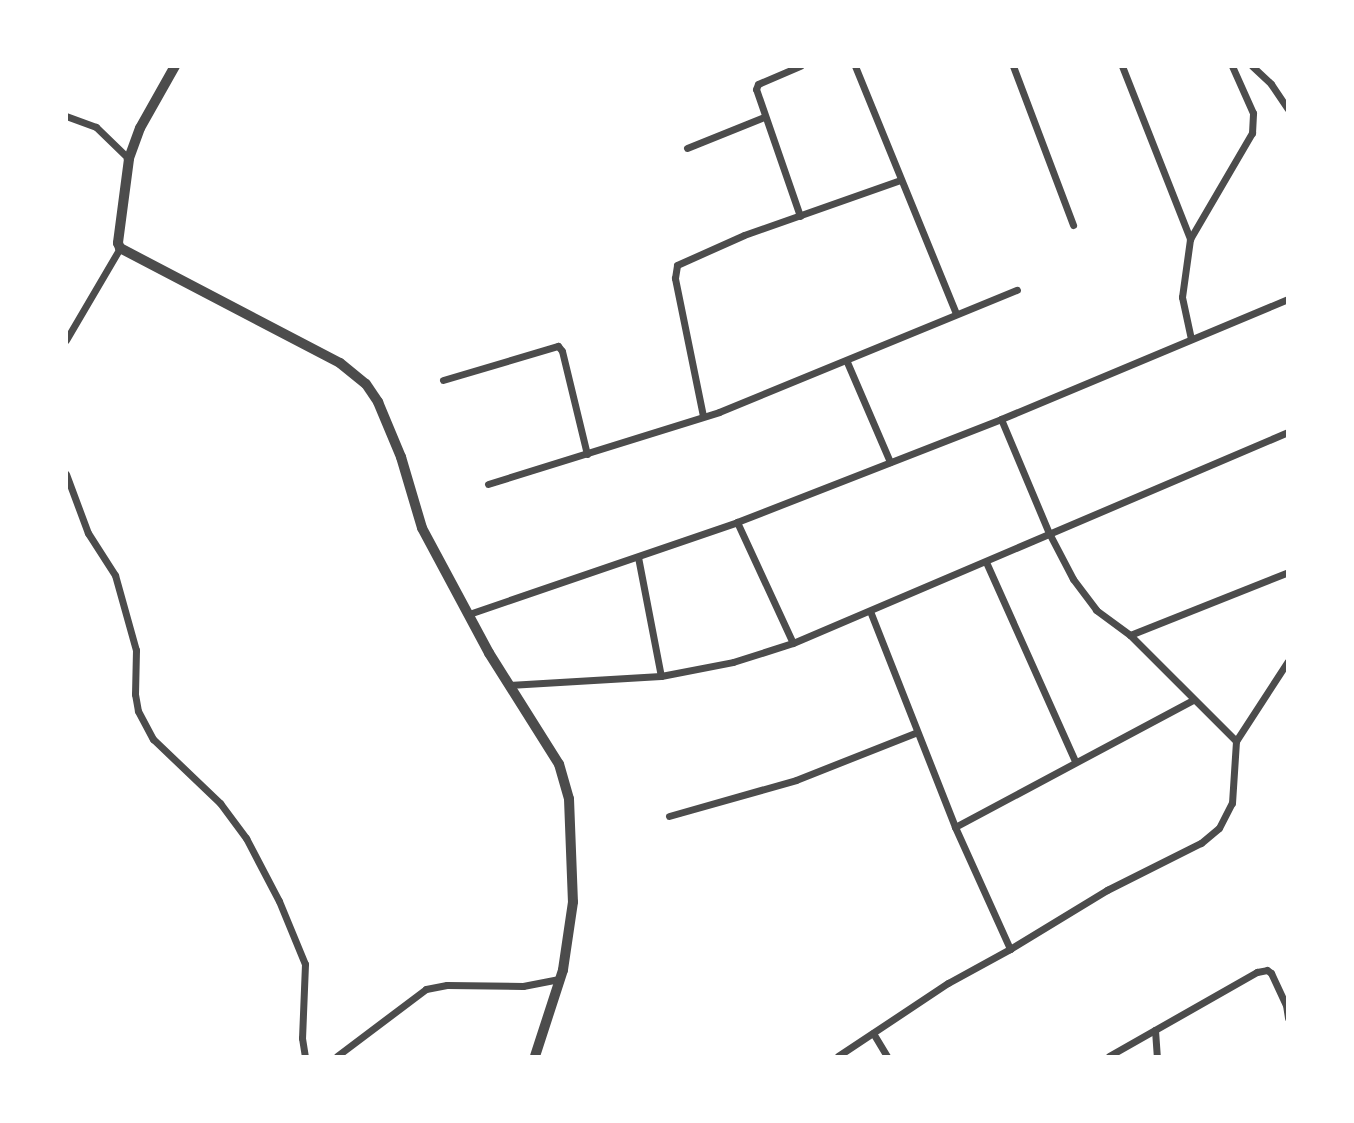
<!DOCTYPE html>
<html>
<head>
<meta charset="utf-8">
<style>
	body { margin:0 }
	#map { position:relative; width:1354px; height:1123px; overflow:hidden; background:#fff; font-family:"Source Sans 3",sans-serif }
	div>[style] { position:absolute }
	.minor>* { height:7px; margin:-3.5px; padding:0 3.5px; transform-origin:3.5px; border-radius:3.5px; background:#4c4c4c }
	.tertiary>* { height:10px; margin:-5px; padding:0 5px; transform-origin:5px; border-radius:5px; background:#4c4c4c }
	span { translate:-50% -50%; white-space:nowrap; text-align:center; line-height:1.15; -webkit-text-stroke:7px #fff; paint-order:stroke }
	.frame { position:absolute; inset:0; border:68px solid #fff; pointer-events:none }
</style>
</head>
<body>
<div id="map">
	<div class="minor">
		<i style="left:855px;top:66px;width:268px;rotate:67.8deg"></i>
		<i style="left:1013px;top:66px;width:170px;rotate:69.3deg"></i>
		<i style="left:1122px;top:66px;width:186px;rotate:68.5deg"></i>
		<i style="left:1252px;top:66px;width:26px;rotate:43deg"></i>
		<i style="left:1271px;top:84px;width:30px;rotate:56deg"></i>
		<i style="left:66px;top:116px;width:32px;rotate:20deg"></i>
		<i style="left:96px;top:127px;width:46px;rotate:44.1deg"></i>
		<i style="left:687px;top:148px;width:83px;rotate:-21.9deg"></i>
		<i style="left:800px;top:216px;width:134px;rotate:-109.1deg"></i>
		<i style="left:756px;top:89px;width:5px;rotate:-68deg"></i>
		<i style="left:758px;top:84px;width:46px;rotate:-23.2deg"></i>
		<i style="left:1191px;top:339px;width:43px;rotate:-102.1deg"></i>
		<i style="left:1182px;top:297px;width:59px;rotate:-82.1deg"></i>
		<i style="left:1190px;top:239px;width:123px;rotate:-59.7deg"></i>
		<i style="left:1252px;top:133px;width:20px;rotate:-87deg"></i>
		<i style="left:1253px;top:113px;width:51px;rotate:-114.1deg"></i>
		<i style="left:66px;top:340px;width:107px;rotate:-59.6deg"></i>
		<i style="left:847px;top:362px;width:109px;rotate:66.7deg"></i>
		<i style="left:443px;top:380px;width:120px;rotate:-16.5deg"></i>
		<i style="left:558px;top:346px;width:6px;rotate:51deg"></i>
		<i style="left:562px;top:351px;width:106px;rotate:76.4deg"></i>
		<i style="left:703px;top:416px;width:141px;rotate:-101.5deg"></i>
		<i style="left:675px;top:278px;width:13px;rotate:-81deg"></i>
		<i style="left:677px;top:265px;width:73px;rotate:-24.1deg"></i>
		<i style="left:744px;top:235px;width:165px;rotate:-19.4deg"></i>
		<i style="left:1001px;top:419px;width:124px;rotate:67.2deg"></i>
		<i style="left:1049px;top:533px;width:52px;rotate:62.4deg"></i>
		<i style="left:1073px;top:579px;width:39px;rotate:53deg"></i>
		<i style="left:1096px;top:610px;width:42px;rotate:36.3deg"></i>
		<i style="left:1130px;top:635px;width:150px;rotate:45deg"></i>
		<i style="left:66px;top:474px;width:63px;rotate:69.6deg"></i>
		<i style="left:88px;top:533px;width:50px;rotate:57.3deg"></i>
		<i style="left:115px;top:575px;width:78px;rotate:74.4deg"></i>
		<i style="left:136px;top:650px;width:44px;rotate:91.3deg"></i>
		<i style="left:135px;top:694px;width:17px;rotate:80deg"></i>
		<i style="left:138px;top:711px;width:32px;rotate:62deg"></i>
		<i style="left:153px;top:739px;width:93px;rotate:43.7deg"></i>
		<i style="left:220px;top:803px;width:44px;rotate:53.4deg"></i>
		<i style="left:246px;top:838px;width:71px;rotate:62.4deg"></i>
		<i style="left:279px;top:901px;width:68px;rotate:67.6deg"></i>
		<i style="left:305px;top:964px;width:74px;rotate:92.3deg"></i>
		<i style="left:302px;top:1038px;width:18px;rotate:81deg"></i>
		<i style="left:488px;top:484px;width:242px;rotate:-17.3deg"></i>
		<i style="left:719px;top:412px;width:322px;rotate:-22.3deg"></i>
		<i style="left:737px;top:522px;width:133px;rotate:65.2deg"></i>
		<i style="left:638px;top:557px;width:121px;rotate:79.1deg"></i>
		<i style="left:986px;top:562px;width:218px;rotate:65.9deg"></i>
		<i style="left:870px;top:611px;width:232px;rotate:68.5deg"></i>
		<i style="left:955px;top:827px;width:134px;rotate:65.7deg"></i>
		<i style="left:469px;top:614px;width:283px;rotate:-18.9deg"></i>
		<i style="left:737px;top:522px;width:283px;rotate:-21.3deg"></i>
		<i style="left:1001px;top:419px;width:311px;rotate:-22.7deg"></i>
		<i style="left:1130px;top:635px;width:170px;rotate:-21.7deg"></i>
		<i style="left:509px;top:685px;width:152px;rotate:-3.4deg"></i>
		<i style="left:661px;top:676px;width:73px;rotate:-11deg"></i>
		<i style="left:733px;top:662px;width:63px;rotate:-17.6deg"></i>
		<i style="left:793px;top:643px;width:538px;rotate:-23.09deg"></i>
		<i style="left:669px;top:816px;width:132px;rotate:-15.8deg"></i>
		<i style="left:796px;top:780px;width:130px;rotate:-21.6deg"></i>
		<i style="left:955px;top:827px;width:270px;rotate:-28.1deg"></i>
		<i style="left:1155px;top:1030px;width:26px;rotate:86deg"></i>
		<i style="left:873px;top:1033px;width:27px;rotate:59deg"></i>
		<i style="left:337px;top:1056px;width:111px;rotate:-37deg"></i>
		<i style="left:426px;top:989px;width:21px;rotate:-11deg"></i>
		<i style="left:447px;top:985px;width:76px;rotate:0.8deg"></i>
		<i style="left:523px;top:986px;width:38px;rotate:-11deg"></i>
		<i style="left:838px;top:1056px;width:132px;rotate:-33.6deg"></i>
		<i style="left:948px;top:983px;width:71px;rotate:-28.7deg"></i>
		<i style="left:1010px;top:949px;width:114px;rotate:-31.3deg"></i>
		<i style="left:1107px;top:890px;width:105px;rotate:-26.6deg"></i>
		<i style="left:1201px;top:843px;width:23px;rotate:-40deg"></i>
		<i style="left:1219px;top:828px;width:28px;rotate:-63deg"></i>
		<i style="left:1232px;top:803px;width:62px;rotate:-86.3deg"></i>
		<i style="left:1236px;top:741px;width:95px;rotate:-57deg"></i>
		<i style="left:1109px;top:1056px;width:170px;rotate:-29.6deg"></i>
		<i style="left:1257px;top:972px;width:10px;rotate:-11deg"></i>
		<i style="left:1267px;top:970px;width:5px;rotate:37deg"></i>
		<i style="left:1271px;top:973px;width:35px;rotate:65deg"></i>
		<i style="left:1286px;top:1005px;width:13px;rotate:81deg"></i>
	</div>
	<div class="tertiary">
		<i style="left:175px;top:66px;width:71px;rotate:119.4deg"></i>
		<i style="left:140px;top:128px;width:33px;rotate:110deg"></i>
		<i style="left:129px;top:159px;width:85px;rotate:97.5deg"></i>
		<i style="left:118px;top:243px;width:5px;rotate:68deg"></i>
		<i style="left:120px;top:248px;width:248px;rotate:27.6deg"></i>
		<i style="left:340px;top:363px;width:33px;rotate:39deg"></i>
		<i style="left:366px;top:384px;width:22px;rotate:56deg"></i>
		<i style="left:378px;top:402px;width:60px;rotate:67.3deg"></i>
		<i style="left:401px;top:457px;width:74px;rotate:73.5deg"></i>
		<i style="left:422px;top:528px;width:142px;rotate:61.8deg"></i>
		<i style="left:489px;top:653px;width:131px;rotate:57.8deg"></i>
		<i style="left:559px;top:764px;width:36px;rotate:74deg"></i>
		<i style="left:569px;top:799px;width:103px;rotate:87.8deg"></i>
		<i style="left:573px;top:902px;width:69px;rotate:98.4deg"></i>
		<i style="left:563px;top:970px;width:90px;rotate:108deg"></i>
	</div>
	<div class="frame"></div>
</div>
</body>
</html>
